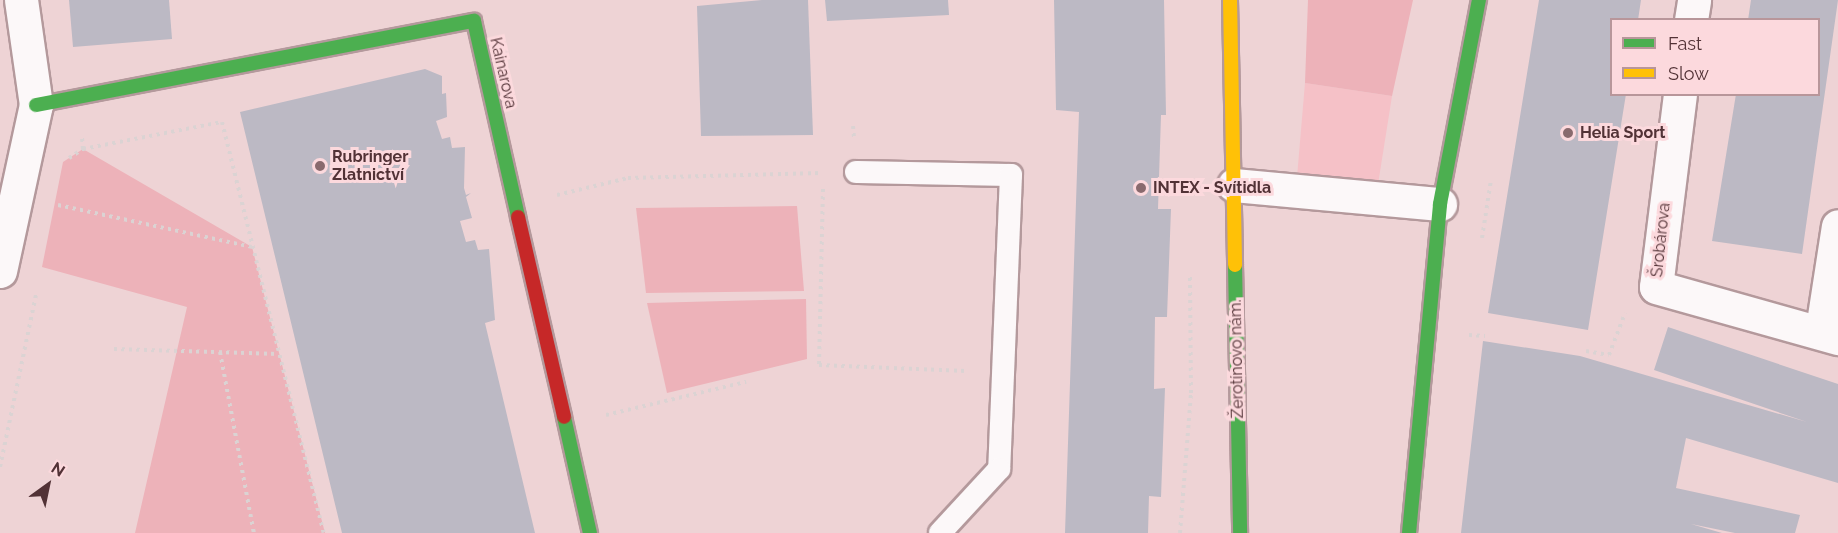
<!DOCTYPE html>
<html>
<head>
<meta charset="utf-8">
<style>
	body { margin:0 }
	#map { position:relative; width:1838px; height:533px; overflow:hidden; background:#eed3d5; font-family:Raleway,sans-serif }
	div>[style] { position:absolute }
	.built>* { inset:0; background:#f5c1c7 }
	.green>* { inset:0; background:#edb2b9 }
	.building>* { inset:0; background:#bcb9c4 }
	.path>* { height:4px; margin-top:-2px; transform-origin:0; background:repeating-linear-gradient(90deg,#dbd3d3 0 3px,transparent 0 7.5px) }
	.roads { filter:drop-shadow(2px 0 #b4999c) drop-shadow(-2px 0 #b4999c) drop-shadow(0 2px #b4999c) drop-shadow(0 -2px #b4999c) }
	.lane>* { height:22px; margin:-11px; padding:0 11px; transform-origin:11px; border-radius:11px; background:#fcf8f9 }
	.street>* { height:33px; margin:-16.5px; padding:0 16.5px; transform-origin:16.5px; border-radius:16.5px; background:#fcf8f9 }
	.fast>* { height:14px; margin:-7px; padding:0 7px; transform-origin:7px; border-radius:7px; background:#4caf50 }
	.slow>* { height:14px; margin:-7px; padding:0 7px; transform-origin:7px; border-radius:7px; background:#ffc107 }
	.jam>* { height:14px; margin:-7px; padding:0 7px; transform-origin:7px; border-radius:7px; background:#c62828 }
	.dots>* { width:16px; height:16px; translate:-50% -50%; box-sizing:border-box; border:3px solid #fcd9dd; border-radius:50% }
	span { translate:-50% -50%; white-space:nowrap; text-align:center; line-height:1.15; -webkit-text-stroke:6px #fcd9dd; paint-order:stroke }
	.street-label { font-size:16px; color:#523236 }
	.poi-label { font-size:16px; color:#523236; font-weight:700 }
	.left { translate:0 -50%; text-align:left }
	.legend { position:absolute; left:1610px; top:18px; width:210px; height:78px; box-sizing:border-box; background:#fcd9dd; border:2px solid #b8969a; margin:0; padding:8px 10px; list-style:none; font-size:18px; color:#523236 }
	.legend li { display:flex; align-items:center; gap:12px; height:30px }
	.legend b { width:30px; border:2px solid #b8969a }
	.north { position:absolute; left:18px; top:455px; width:60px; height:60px; -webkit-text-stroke:4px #fcd9dd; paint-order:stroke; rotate:33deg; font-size:16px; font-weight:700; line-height:24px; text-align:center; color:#523236 }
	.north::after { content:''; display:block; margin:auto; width:21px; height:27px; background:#523236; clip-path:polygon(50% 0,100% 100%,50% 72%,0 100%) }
</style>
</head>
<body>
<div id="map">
	<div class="built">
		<i style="clip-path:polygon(1305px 83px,1392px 96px,1376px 197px,1296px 189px)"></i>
	</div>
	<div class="green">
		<i style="clip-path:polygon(1308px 0,1413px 0,1392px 96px,1305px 83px)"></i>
		<i style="clip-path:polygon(83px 149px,252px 247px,325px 533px,135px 533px,187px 307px,42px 267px,63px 162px)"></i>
		<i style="clip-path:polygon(797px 206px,804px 291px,646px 293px,636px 208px)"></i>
		<i style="clip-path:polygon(806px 299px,807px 359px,667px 393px,647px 303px)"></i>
	</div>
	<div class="building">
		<i style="clip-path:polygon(69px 0,169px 0,172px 39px,73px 47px)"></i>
		<i style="clip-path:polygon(762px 0,808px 0,813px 135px,701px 136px,697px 6px)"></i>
		<i style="clip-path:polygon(825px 0,948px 0,949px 15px,827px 21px)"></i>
		<i style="clip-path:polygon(1054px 0,1164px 0,1166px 115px,1161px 115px,1158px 209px,1171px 209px,1167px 317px,1155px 317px,1154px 389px,1165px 388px,1161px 497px,1149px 496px,1148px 533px,1065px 533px,1079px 112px,1056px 110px)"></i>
		<i style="clip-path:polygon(1539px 0,1641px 0,1638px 20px,1612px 20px,1612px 94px,1626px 94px,1588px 330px,1488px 313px)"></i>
		<i style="clip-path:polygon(1751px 0,1838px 0,1802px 254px,1712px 241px,1736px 94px,1818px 94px,1818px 20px,1748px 20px)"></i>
		<i style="clip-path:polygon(425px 69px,442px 76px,442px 94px,446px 93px,447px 117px,436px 121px,442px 139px,450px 137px,452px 148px,465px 147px,464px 188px,466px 195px,471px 193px,466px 197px,472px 218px,460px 221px,466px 242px,475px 240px,478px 250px,489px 249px,495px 320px,485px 323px,535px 533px,342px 533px,240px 112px)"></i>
		<i style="clip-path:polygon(1668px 327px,1838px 384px,1838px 483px,1686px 438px,1676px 488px,1800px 515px,1795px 533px,1735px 533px,1691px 524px,1722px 533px,1461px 533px,1483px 341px,1580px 356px,1807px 422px,1654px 370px)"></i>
	</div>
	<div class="path">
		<i style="left:853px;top:126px;width:11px;rotate:85deg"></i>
		<i style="left:83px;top:149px;width:142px;rotate:-11deg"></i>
		<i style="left:222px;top:122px;width:423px;rotate:76.1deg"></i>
		<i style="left:69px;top:158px;width:17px;rotate:-33deg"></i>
		<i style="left:83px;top:149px;width:12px;rotate:-95deg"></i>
		<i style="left:823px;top:189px;width:176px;rotate:91.3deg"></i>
		<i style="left:819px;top:365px;width:147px;rotate:2.3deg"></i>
		<i style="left:557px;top:195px;width:73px;rotate:-13.5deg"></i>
		<i style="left:628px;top:178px;width:193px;rotate:-1.5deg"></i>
		<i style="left:58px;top:205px;width:198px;rotate:12.2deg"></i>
		<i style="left:1482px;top:238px;width:59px;rotate:-81.2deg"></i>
		<i style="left:1469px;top:335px;width:16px;rotate:4deg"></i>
		<i style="left:114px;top:349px;width:165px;rotate:1.7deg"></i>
		<i style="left:1586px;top:351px;width:23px;rotate:10deg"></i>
		<i style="left:1609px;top:355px;width:45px;rotate:-69.1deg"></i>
		<i style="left:220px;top:352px;width:184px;rotate:79.4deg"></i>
		<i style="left:606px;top:415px;width:144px;rotate:-13.3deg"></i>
		<i style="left:0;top:467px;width:177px;rotate:-78.2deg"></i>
		<i style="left:1180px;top:533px;width:140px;rotate:-85.5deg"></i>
		<i style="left:1191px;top:393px;width:119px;rotate:-90.5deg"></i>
	</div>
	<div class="roads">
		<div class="lane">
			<i style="left:856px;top:172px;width:155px;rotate:1.1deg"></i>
			<i style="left:1011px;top:175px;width:294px;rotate:92.3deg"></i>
			<i style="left:999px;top:469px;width:87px;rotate:132.7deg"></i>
		</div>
		<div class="street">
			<i style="left:1691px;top:20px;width:20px;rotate:-81deg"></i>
			<i style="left:1680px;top:94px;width:194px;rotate:97.1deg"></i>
			<i style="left:1656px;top:287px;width:189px;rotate:15.7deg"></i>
			<i style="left:1234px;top:185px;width:207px;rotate:5.3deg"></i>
			<i style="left:0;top:271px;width:170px;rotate:-77.8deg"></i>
			<i style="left:36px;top:105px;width:106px;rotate:-98.1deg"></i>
			<i style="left:1822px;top:329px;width:104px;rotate:-81.2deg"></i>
		</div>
		<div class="fast">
			<i style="left:36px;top:105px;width:446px;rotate:-10.9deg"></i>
			<i style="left:474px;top:21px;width:201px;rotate:77.3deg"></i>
			<i style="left:1235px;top:265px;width:268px;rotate:88.9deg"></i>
			<i style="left:564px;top:417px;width:119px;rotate:77.4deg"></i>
			<i style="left:1409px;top:533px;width:330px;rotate:-84.6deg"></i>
			<i style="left:1440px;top:204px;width:208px;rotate:-79.2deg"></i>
		</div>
		<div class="slow">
			<i style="left:1230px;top:0;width:265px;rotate:88.9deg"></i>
		</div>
		<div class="jam">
			<i style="left:518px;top:217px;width:205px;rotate:77deg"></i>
		</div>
	</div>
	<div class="dots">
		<i style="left:1568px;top:133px;background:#896a6e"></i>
		<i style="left:320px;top:166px;background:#896a6e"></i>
		<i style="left:1141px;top:188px;background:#896a6e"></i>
	</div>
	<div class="street-label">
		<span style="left:503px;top:73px;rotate:77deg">Kainarova</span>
		<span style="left:1661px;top:240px;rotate:-84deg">Šrobárova</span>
		<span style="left:1237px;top:359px;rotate:-91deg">Žerotínovo nám.</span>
	</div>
	<div class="poi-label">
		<span class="left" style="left:1580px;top:133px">Helia Sport</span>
		<span class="left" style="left:332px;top:166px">Rubringer<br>Zlatnictví</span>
		<span class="left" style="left:1153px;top:188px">INTEX - Svítidla</span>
	</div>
	<ul class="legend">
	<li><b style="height:8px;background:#4caf50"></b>Fast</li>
	<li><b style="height:8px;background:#ffc107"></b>Slow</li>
	</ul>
	<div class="north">N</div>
</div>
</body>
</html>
